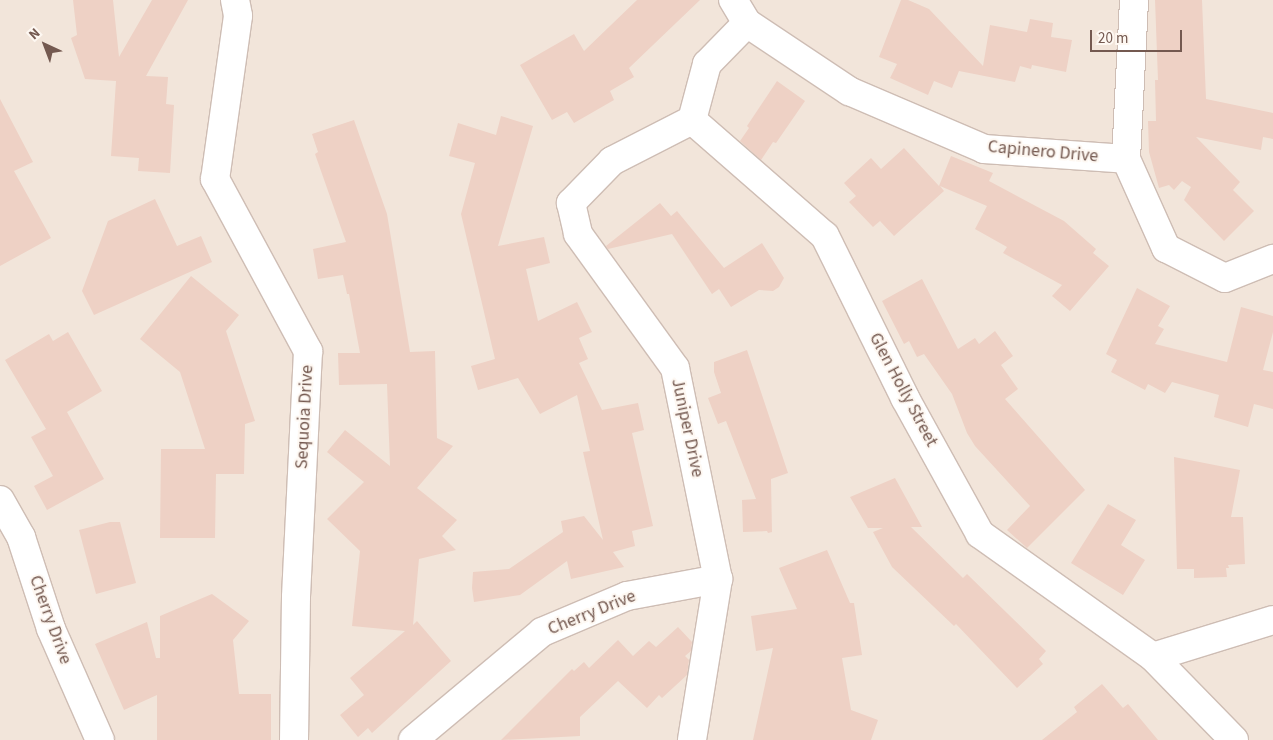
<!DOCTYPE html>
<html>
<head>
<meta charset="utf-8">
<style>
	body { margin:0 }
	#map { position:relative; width:1273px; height:740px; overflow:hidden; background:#fbf3eb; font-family:"Source Sans 3",sans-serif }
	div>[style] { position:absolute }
	.residential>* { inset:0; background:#f2e5da }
	.building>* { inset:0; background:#eed1c5 }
	.roads { filter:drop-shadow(1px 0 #cebdb4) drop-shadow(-1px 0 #cebdb4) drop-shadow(0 1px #cebdb4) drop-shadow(0 -1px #cebdb4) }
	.minor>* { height:28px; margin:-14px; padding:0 14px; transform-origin:14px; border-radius:14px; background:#fff }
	span { translate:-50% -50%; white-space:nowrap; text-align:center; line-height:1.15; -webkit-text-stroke:4px #fef8f2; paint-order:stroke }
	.street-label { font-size:18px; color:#745950 }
	.north { position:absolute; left:20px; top:20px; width:50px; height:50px; -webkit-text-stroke:4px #fef8f2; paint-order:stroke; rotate:317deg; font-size:14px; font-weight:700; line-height:20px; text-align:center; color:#745950 }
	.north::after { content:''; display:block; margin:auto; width:18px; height:22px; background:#745950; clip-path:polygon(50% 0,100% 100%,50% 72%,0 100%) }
	.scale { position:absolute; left:1090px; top:30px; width:92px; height:22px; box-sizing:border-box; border:2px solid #745950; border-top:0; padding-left:6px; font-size:15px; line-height:18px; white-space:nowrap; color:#745950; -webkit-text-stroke:4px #fef8f2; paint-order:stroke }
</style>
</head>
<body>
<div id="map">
	<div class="residential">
		<i style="clip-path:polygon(0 0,1273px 0,1273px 740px,0 740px)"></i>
	</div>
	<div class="building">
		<i style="clip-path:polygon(73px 0,113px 0,119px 57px,152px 0,188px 0,146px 76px,168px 77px,166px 104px,174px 105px,170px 173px,138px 171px,139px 158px,111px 156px,116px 81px,85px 79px,71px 38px,77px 35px)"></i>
		<i style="clip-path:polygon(637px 0,700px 0,629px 68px,634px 77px,610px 91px,614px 100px,574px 123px,567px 112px,552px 120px,520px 65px,574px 34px,584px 51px)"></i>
		<i style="clip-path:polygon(901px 0,908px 0,929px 9px,983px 66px,990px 25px,1027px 32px,1030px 19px,1053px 23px,1051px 37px,1072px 40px,1066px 72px,1032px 65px,1031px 69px,1020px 66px,1015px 82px,959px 71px,952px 88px,934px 81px,928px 95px,890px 78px,897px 64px,879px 57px)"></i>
		<i style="clip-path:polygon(1155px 0,1202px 0,1206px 99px,1273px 113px,1273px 139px,1263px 137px,1261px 150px,1196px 137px,1240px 182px,1233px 190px,1254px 211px,1224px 241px,1184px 200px,1191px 187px,1182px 181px,1174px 190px,1169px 185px,1159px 188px,1149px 152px,1148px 121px,1156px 121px,1155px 80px,1158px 80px)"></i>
		<i style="clip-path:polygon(777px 81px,805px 101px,776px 143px,773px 142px,761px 160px,740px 141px,749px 128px,747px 126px)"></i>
		<i style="clip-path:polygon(0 99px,33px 162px,14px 171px,51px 238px,0 266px)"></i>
		<i style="clip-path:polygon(501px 116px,533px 126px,498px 246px,544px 237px,550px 263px,526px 269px,538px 321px,577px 302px,592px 332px,579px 338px,588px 359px,579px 363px,602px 410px,638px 403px,644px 430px,632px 433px,653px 526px,632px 531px,635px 546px,613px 552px,624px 567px,571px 579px,567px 561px,520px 595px,474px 602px,472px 588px,473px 572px,509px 569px,563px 532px,561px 521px,584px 516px,603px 540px,583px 452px,590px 451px,577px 395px,540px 414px,518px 378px,478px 390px,471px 366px,495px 359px,461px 214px,475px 163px,449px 156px,458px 123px,496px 135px)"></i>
		<i style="clip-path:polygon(354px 120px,387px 214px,410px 352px,435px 351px,437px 438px,453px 446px,417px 488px,457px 520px,442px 536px,456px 550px,419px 559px,413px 625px,417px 621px,451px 661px,372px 733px,368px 728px,358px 737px,340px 715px,364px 695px,350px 678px,405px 631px,352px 626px,360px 551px,327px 519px,364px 482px,327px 452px,345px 430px,390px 466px,387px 384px,339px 385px,338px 353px,360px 353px,349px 294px,347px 294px,343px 275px,318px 279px,313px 249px,346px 242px,315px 154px,318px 152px,312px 134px)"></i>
		<i style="clip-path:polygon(904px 148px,939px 186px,951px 156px,993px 173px,989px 181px,1064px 221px,1096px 249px,1093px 253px,1109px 266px,1070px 311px,1052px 296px,1062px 285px,1003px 253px,1007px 247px,975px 229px,987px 206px,940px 186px,944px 191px,894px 236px,880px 221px,873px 227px,849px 202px,856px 196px,844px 183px,871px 158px,881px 169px)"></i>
		<i style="clip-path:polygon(155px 199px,177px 246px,201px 236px,212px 262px,94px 315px,82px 291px,108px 221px)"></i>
		<i style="clip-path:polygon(660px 203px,671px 216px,677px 211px,724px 268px,762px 243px,784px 278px,779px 287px,773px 291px,759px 290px,731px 307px,719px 289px,712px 294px,672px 234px,608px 249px,606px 246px)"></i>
		<i style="clip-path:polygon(191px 276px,239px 315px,226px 331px,255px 421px,245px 424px,244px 474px,216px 474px,215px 538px,160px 538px,161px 449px,205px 449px,180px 372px,140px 339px)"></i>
		<i style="clip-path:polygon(922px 279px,958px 349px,975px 338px,979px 344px,995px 331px,1013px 356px,1001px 365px,1018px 389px,1005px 399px,1085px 490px,1027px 548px,1007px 530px,1030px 506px,975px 446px,967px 433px,952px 394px,924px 354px,917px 357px,909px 341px,904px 344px,882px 301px)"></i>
		<i style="clip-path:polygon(1137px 288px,1170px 306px,1158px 326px,1164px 329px,1155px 344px,1227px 362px,1241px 307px,1273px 316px,1273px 332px,1263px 370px,1273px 372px,1273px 409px,1254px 404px,1248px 427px,1214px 417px,1219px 395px,1172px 382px,1165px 393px,1148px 384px,1145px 390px,1111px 372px,1117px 360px,1106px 354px)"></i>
		<i style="clip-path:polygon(68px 332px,102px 391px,67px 412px,104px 479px,47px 510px,34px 486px,53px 476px,31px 437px,46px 429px,5px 360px,49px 334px,53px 341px)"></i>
		<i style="clip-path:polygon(747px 350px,788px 473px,771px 479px,772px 532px,768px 533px,767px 531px,743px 532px,742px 500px,756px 499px,726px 421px,718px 424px,708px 398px,721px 393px,714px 372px,714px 362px)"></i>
		<i style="clip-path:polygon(1174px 457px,1240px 470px,1231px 517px,1243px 517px,1245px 564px,1228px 565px,1229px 568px,1226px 568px,1227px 577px,1194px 578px,1194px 569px,1177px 569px)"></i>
		<i style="clip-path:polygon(895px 478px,922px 527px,911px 527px,963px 578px,967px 574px,1046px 651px,1039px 659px,1043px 664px,1017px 688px,956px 624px,954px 626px,892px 567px,873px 532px,883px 528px,868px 528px,850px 497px)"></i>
		<i style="clip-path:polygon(1108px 504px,1136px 520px,1121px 545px,1145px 560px,1123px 595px,1071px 563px)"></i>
		<i style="clip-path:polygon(110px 522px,120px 522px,136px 583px,96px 594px,79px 530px)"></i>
		<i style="clip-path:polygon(827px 550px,850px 603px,854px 603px,862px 655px,842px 658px,851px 710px,878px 720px,871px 740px,753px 740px,773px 648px,756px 651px,751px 616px,797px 609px,779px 568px)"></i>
		<i style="clip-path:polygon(212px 594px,249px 621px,233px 640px,239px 694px,271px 694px,271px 740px,157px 740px,157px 695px,124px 710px,95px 644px,147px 622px,156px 658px,160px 658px,160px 616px)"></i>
		<i style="clip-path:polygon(678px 627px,692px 642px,691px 651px,685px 656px,689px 660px,687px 675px,662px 698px,659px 695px,647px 708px,618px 681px,580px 717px,580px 736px,501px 740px,572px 669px,574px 671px,584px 662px,589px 668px,618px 640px,633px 656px,649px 641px,656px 647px)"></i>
		<i style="clip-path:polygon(1102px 684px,1123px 708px,1128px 704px,1158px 740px,1042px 740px,1077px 712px,1074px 707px)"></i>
	</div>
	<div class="roads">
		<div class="minor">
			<i style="left:235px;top:0;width:16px;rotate:79deg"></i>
			<i style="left:238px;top:16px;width:165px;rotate:98deg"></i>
			<i style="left:215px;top:179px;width:196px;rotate:61.6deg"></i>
			<i style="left:308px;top:351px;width:246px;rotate:92.8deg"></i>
			<i style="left:296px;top:597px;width:143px;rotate:90.8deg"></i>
			<i style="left:747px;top:23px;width:123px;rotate:33.7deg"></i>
			<i style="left:849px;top:91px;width:147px;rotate:23.2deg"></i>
			<i style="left:984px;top:149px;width:142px;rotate:4deg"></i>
			<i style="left:1126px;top:159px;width:98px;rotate:65.8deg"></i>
			<i style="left:1166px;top:248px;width:66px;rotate:27deg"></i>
			<i style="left:1225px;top:278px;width:52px;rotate:-21.6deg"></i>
			<i style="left:692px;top:120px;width:176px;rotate:41.1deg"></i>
			<i style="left:825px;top:236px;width:181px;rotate:63.7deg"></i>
			<i style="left:905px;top:398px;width:155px;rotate:61.1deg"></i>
			<i style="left:980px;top:534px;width:212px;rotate:35.4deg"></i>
			<i style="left:1153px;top:657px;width:116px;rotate:45.7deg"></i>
			<i style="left:692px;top:120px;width:90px;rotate:152.9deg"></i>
			<i style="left:612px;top:161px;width:59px;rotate:134.3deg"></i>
			<i style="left:571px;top:203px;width:32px;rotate:77deg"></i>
			<i style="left:578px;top:234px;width:165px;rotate:54.1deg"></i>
			<i style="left:675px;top:368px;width:215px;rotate:78.5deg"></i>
			<i style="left:718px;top:579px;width:163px;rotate:99.2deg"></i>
			<i style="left:692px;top:120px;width:58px;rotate:-75deg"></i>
			<i style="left:707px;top:64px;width:57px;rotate:-45.7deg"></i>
			<i style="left:747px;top:23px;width:27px;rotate:-121deg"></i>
			<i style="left:1126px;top:159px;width:159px;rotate:-87.1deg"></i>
			<i style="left:0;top:500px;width:43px;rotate:60.4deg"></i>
			<i style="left:21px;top:537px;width:97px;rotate:71.9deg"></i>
			<i style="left:51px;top:629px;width:121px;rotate:66.2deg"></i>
			<i style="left:1153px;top:657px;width:126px;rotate:-17.1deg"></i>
			<i style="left:413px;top:740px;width:168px;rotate:-39.9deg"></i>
			<i style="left:542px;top:632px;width:92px;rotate:-23deg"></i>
			<i style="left:627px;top:596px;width:93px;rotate:-10.6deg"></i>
		</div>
	</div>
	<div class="street-label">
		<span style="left:1043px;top:152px;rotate:5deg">Capinero Drive</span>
		<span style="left:903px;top:390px;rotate:62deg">Glen Holly Street</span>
		<span style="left:305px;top:417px;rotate:-87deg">Sequoia Drive</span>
		<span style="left:687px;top:428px;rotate:78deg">Juniper Drive</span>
		<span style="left:592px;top:613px;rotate:-22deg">Cherry Drive</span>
		<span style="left:50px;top:620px;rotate:70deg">Cherry Drive</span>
	</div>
	<div class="north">N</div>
	<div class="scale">20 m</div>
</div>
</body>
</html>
